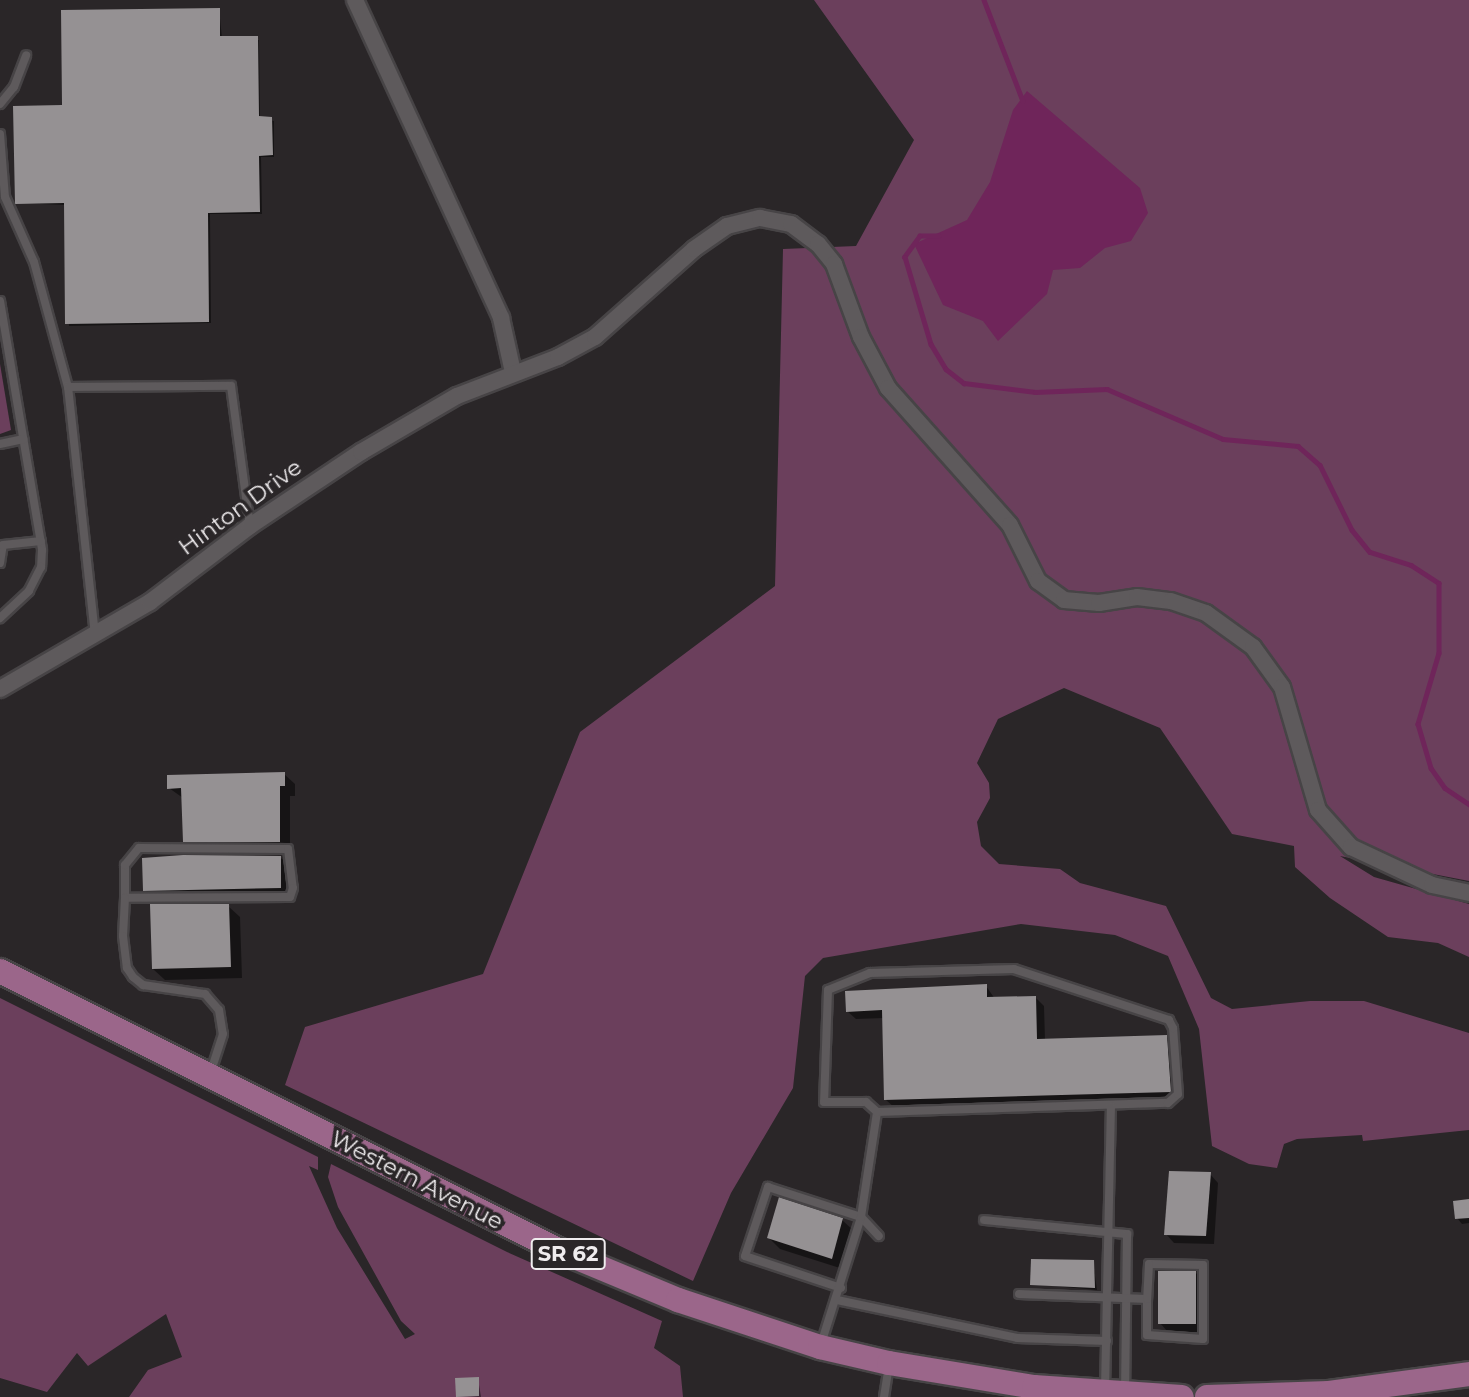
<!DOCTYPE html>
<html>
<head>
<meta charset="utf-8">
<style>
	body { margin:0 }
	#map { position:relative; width:1469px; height:1397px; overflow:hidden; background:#2a2628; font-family:Montserrat,sans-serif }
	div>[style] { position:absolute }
	.green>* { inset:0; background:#6b3f5c }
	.water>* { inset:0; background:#6f255a }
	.shadow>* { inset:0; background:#0007 }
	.stream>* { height:4.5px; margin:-2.25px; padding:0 2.25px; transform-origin:2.25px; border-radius:2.25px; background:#6f255a }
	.building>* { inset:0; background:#959193 }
	.roads { filter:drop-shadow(2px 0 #474446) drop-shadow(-2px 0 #474446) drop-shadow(0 2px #474446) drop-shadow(0 -2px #474446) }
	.service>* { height:8px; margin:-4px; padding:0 4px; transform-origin:4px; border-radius:4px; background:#5e5a5c }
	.minor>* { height:16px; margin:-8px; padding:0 8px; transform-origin:8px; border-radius:8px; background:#5e5a5c }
	.primary>* { height:24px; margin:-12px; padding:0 12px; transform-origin:12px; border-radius:12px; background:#9b668a }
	span { translate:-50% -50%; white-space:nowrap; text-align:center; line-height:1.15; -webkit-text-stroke:7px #2a2628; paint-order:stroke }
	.shield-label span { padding:2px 5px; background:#2a2628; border:2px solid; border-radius:5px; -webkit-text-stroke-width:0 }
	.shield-label { font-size:21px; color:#efecee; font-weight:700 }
	.street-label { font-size:23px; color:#efecee }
</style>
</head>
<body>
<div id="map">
	<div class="green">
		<i style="clip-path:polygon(814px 0,1469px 0,1469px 881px,1340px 856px,1374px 877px,1469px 904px,1469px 957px,1438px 943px,1388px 937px,1330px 898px,1295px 867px,1294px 846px,1232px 834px,1160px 728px,1064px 688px,998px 719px,977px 763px,989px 783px,990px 798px,977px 822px,981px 846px,999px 864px,1060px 869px,1080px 883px,1166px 906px,1211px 998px,1232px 1009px,1310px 1001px,1364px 1001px,1469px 1033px,1469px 1130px,1363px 1141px,1362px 1135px,1297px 1139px,1284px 1144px,1277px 1168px,1249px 1164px,1212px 1146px,1199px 1029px,1168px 956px,1115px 935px,1021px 924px,823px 958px,805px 976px,793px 1088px,731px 1193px,693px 1281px,285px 1085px,305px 1027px,483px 974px,580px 732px,775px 586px,783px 249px,856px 246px,914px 140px)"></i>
		<i style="clip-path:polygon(0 364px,11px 430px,0 434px)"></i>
		<i style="clip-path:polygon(0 998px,318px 1157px,318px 1170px,309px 1166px,337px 1228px,405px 1339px,415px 1334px,401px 1321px,338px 1207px,328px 1177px,331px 1164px,507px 1252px,662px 1321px,654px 1348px,680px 1366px,683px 1397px,129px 1397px,148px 1370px,182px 1357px,166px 1314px,88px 1366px,77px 1353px,47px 1392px,0 1378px)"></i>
	</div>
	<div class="water">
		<i style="clip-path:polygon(1027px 91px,1140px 188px,1148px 213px,1131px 241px,1105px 248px,1080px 268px,1053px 270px,1047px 294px,998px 341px,983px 321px,943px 305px,914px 244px,967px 220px,990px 182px,1013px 110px)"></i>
	</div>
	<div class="shadow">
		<i style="clip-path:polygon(219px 9px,222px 38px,259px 40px,260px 118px,274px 121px,274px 157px,261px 157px,262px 214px,210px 214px,211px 323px,69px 326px,66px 205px,17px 203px,64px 107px)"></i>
		<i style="clip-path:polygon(284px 774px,295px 784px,295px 796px,290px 796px,290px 852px,195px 852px,184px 841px,183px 798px,169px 788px)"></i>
		<i style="clip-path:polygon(280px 857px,292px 869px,292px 899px,157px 902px,145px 890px)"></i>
		<i style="clip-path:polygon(228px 906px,240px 917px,242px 978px,165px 980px,153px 969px)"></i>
		<i style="clip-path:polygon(986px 986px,995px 999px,1035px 997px,1044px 1006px,1045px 1040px,1166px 1036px,1175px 1045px,1178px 1100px,895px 1108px,886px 1100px,884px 1018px,856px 1019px,847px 1011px)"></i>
		<i style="clip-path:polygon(1210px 1174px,1218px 1183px,1214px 1244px,1174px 1243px,1166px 1234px)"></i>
		<i style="clip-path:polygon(1469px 1201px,1469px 1223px,1462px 1224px,1457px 1218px)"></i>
		<i style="clip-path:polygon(842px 1220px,854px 1231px,843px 1269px,780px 1249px,769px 1238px)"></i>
		<i style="clip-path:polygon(1093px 1262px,1097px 1290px,1032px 1284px)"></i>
		<i style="clip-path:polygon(1196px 1273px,1204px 1282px,1204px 1332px,1168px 1332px,1160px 1323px)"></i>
		<i style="clip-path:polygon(478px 1379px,481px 1397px,457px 1396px)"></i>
	</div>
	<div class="stream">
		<i style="left:984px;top:0;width:108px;rotate:68.9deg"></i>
		<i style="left:939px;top:236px;width:19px;rotate:180deg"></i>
		<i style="left:920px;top:236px;width:26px;rotate:126deg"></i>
		<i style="left:905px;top:257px;width:91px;rotate:73.4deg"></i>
		<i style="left:931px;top:344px;width:29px;rotate:59deg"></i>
		<i style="left:946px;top:369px;width:23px;rotate:38deg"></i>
		<i style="left:964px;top:383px;width:72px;rotate:7.2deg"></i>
		<i style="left:1035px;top:392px;width:72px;rotate:-2.4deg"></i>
		<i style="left:1107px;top:389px;width:126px;rotate:23.3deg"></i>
		<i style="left:1223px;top:439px;width:75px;rotate:5.3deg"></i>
		<i style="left:1298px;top:446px;width:29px;rotate:41deg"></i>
		<i style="left:1320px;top:465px;width:72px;rotate:63.8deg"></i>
		<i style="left:1352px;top:530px;width:28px;rotate:51deg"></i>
		<i style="left:1370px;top:552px;width:43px;rotate:17.6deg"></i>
		<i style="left:1411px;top:565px;width:33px;rotate:33deg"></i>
		<i style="left:1439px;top:583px;width:70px;rotate:90deg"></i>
		<i style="left:1439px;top:653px;width:74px;rotate:106.5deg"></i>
		<i style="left:1418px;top:724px;width:46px;rotate:73.5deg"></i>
		<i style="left:1431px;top:768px;width:24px;rotate:55deg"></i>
		<i style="left:1445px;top:788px;width:29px;rotate:34deg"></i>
	</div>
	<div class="building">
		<i style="clip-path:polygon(220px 8px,220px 36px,258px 36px,259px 116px,272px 117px,273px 155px,259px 156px,260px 212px,208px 213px,209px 322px,65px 324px,64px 203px,15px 204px,13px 106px,62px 105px,61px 10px)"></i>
		<i style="clip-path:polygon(285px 772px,285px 786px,280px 786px,280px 842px,183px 842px,181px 788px,167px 789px,167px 775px)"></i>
		<i style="clip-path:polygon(183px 855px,281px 856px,281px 888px,143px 891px,142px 858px)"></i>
		<i style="clip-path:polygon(150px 904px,229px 904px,231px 967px,152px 969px)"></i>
		<i style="clip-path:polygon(987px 984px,987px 997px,1036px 996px,1037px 1039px,1167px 1035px,1171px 1092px,884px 1100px,882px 1010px,846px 1012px,845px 991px)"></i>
		<i style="clip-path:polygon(1169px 1171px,1211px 1172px,1206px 1236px,1164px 1235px)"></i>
		<i style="clip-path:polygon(779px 1197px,843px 1218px,832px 1259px,767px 1238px)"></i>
		<i style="clip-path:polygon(1469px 1199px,1469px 1218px,1455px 1219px,1453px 1201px)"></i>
		<i style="clip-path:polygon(1031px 1259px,1094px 1260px,1095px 1288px,1030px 1285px)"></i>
		<i style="clip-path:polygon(1158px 1271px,1196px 1271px,1196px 1324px,1158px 1324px)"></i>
		<i style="clip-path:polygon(479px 1377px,479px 1396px,456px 1397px,455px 1378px)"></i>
	</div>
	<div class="roads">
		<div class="service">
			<i style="left:0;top:104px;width:22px;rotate:-51deg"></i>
			<i style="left:14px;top:87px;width:34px;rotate:-69deg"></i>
			<i style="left:0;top:134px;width:63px;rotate:85.5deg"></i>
			<i style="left:5px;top:197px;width:71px;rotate:66deg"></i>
			<i style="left:34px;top:262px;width:130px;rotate:74.8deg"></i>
			<i style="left:0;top:301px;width:253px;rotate:80.4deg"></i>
			<i style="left:42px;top:550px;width:17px;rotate:93deg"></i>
			<i style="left:41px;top:567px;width:27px;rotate:117deg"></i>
			<i style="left:29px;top:591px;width:40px;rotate:137deg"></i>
			<i style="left:0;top:444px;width:24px;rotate:-12deg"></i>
			<i style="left:0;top:563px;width:18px;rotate:-81deg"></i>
			<i style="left:3px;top:545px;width:38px;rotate:-6deg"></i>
			<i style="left:95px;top:635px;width:249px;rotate:-96.2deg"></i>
			<i style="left:68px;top:387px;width:163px;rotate:-0.4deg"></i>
			<i style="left:231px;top:386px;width:141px;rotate:82.3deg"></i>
			<i style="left:125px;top:898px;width:33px;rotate:-90deg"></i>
			<i style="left:125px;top:865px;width:22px;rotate:-51deg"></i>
			<i style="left:139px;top:848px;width:149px;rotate:0.4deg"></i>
			<i style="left:288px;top:849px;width:39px;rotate:83deg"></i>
			<i style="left:293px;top:888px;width:9px;rotate:108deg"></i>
			<i style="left:290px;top:897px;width:165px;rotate:179.7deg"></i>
			<i style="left:125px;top:898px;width:38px;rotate:93deg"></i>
			<i style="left:123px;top:936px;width:32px;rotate:83deg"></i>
			<i style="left:127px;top:968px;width:11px;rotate:56deg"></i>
			<i style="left:133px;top:977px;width:13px;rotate:39deg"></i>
			<i style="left:143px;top:985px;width:63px;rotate:8.3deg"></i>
			<i style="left:205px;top:994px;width:21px;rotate:49deg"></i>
			<i style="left:219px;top:1010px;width:24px;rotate:81deg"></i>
			<i style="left:223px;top:1034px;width:42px;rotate:108deg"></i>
			<i style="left:984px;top:1220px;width:144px;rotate:5.6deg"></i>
			<i style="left:1127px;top:1234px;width:155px;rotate:90.7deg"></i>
			<i style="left:841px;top:1288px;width:101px;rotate:-161.6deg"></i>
			<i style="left:745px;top:1256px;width:73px;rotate:-71.6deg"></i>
			<i style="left:768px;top:1187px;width:98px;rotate:17.9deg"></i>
			<i style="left:861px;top:1217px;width:26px;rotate:47deg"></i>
			<i style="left:1019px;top:1294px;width:128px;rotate:2.2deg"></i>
			<i style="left:1147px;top:1299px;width:36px;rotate:90deg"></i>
			<i style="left:1147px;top:1335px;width:56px;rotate:4.1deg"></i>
			<i style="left:1203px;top:1339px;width:74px;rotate:-90deg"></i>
			<i style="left:1203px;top:1265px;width:54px;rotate:-178.9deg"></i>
			<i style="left:1149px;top:1264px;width:35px;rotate:93deg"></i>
			<i style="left:837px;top:1300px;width:184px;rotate:11.9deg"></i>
			<i style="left:1017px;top:1338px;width:90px;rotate:1.9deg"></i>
			<i style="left:821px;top:1344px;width:133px;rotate:-72.5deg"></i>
			<i style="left:861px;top:1217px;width:106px;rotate:-81.3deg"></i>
			<i style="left:877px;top:1112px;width:291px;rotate:-1.8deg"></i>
			<i style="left:1168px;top:1103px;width:13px;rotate:-42deg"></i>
			<i style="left:1178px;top:1094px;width:66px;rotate:-94.3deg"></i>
			<i style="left:1173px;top:1028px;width:9px;rotate:-117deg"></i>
			<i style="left:1169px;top:1020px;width:163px;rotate:-161.8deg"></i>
			<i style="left:1014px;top:969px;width:144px;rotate:178.4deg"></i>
			<i style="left:870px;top:973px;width:45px;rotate:158deg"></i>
			<i style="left:828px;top:990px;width:112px;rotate:92deg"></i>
			<i style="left:824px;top:1102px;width:42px"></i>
			<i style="left:866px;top:1102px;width:15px;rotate:42deg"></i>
			<i style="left:1105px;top:1390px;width:284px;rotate:-88.8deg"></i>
			<i style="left:884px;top:1397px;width:32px;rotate:-81deg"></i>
		</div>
		<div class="minor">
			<i style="left:355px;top:0;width:350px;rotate:65.3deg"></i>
			<i style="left:501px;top:318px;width:55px;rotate:77.5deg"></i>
			<i style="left:0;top:689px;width:173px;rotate:-30.1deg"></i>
			<i style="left:150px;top:602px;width:126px;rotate:-37.2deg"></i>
			<i style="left:250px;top:526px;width:133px;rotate:-33.7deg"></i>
			<i style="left:361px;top:452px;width:111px;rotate:-30.3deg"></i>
			<i style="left:457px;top:396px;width:108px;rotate:-21.1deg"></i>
			<i style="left:558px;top:357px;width:42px;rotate:-28.4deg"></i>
			<i style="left:595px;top:337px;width:132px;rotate:-41.6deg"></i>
			<i style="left:694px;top:249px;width:40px;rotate:-34.9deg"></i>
			<i style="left:727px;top:226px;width:34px;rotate:-14deg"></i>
			<i style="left:760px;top:218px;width:32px;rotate:11deg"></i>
			<i style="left:791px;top:224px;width:34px;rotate:37deg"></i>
			<i style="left:818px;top:244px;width:26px;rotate:51deg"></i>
			<i style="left:834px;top:264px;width:78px;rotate:69.7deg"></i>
			<i style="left:861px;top:337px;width:58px;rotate:62.1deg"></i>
			<i style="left:888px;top:388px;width:183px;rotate:48.3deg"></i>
			<i style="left:1010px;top:525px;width:63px;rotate:63.4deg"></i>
			<i style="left:1038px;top:581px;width:32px;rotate:36deg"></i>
			<i style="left:1064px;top:600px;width:35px;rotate:5deg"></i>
			<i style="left:1099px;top:603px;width:38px;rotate:-9deg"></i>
			<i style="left:1137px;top:597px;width:34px;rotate:7deg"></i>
			<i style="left:1171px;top:601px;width:37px;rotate:19deg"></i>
			<i style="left:1206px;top:613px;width:58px;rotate:35.9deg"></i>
			<i style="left:1253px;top:647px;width:49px;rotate:54.1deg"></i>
			<i style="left:1282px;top:687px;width:128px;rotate:73.7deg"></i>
			<i style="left:1318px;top:810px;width:50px;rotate:48.3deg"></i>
			<i style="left:1351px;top:847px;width:89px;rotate:25.1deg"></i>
			<i style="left:1432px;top:885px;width:38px;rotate:12deg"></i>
		</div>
		<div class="primary">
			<i style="left:0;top:971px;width:624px;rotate:26.57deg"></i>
			<i style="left:558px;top:1250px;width:130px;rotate:22.6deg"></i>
			<i style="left:678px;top:1300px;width:150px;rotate:18.3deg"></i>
			<i style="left:820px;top:1347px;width:71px;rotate:13.1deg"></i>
			<i style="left:889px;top:1363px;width:147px;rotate:9.4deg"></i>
			<i style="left:1034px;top:1387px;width:148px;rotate:3.9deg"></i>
			<i style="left:1207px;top:1397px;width:122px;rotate:-1.9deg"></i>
			<i style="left:1329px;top:1393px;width:141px;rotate:-7.7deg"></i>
		</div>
	</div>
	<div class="shield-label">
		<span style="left:568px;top:1254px">SR 62</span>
	</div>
	<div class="street-label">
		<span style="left:240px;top:507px;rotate:-36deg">Hinton Drive</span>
		<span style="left:417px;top:1180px;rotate:27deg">Western Avenue</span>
	</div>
</div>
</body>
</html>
